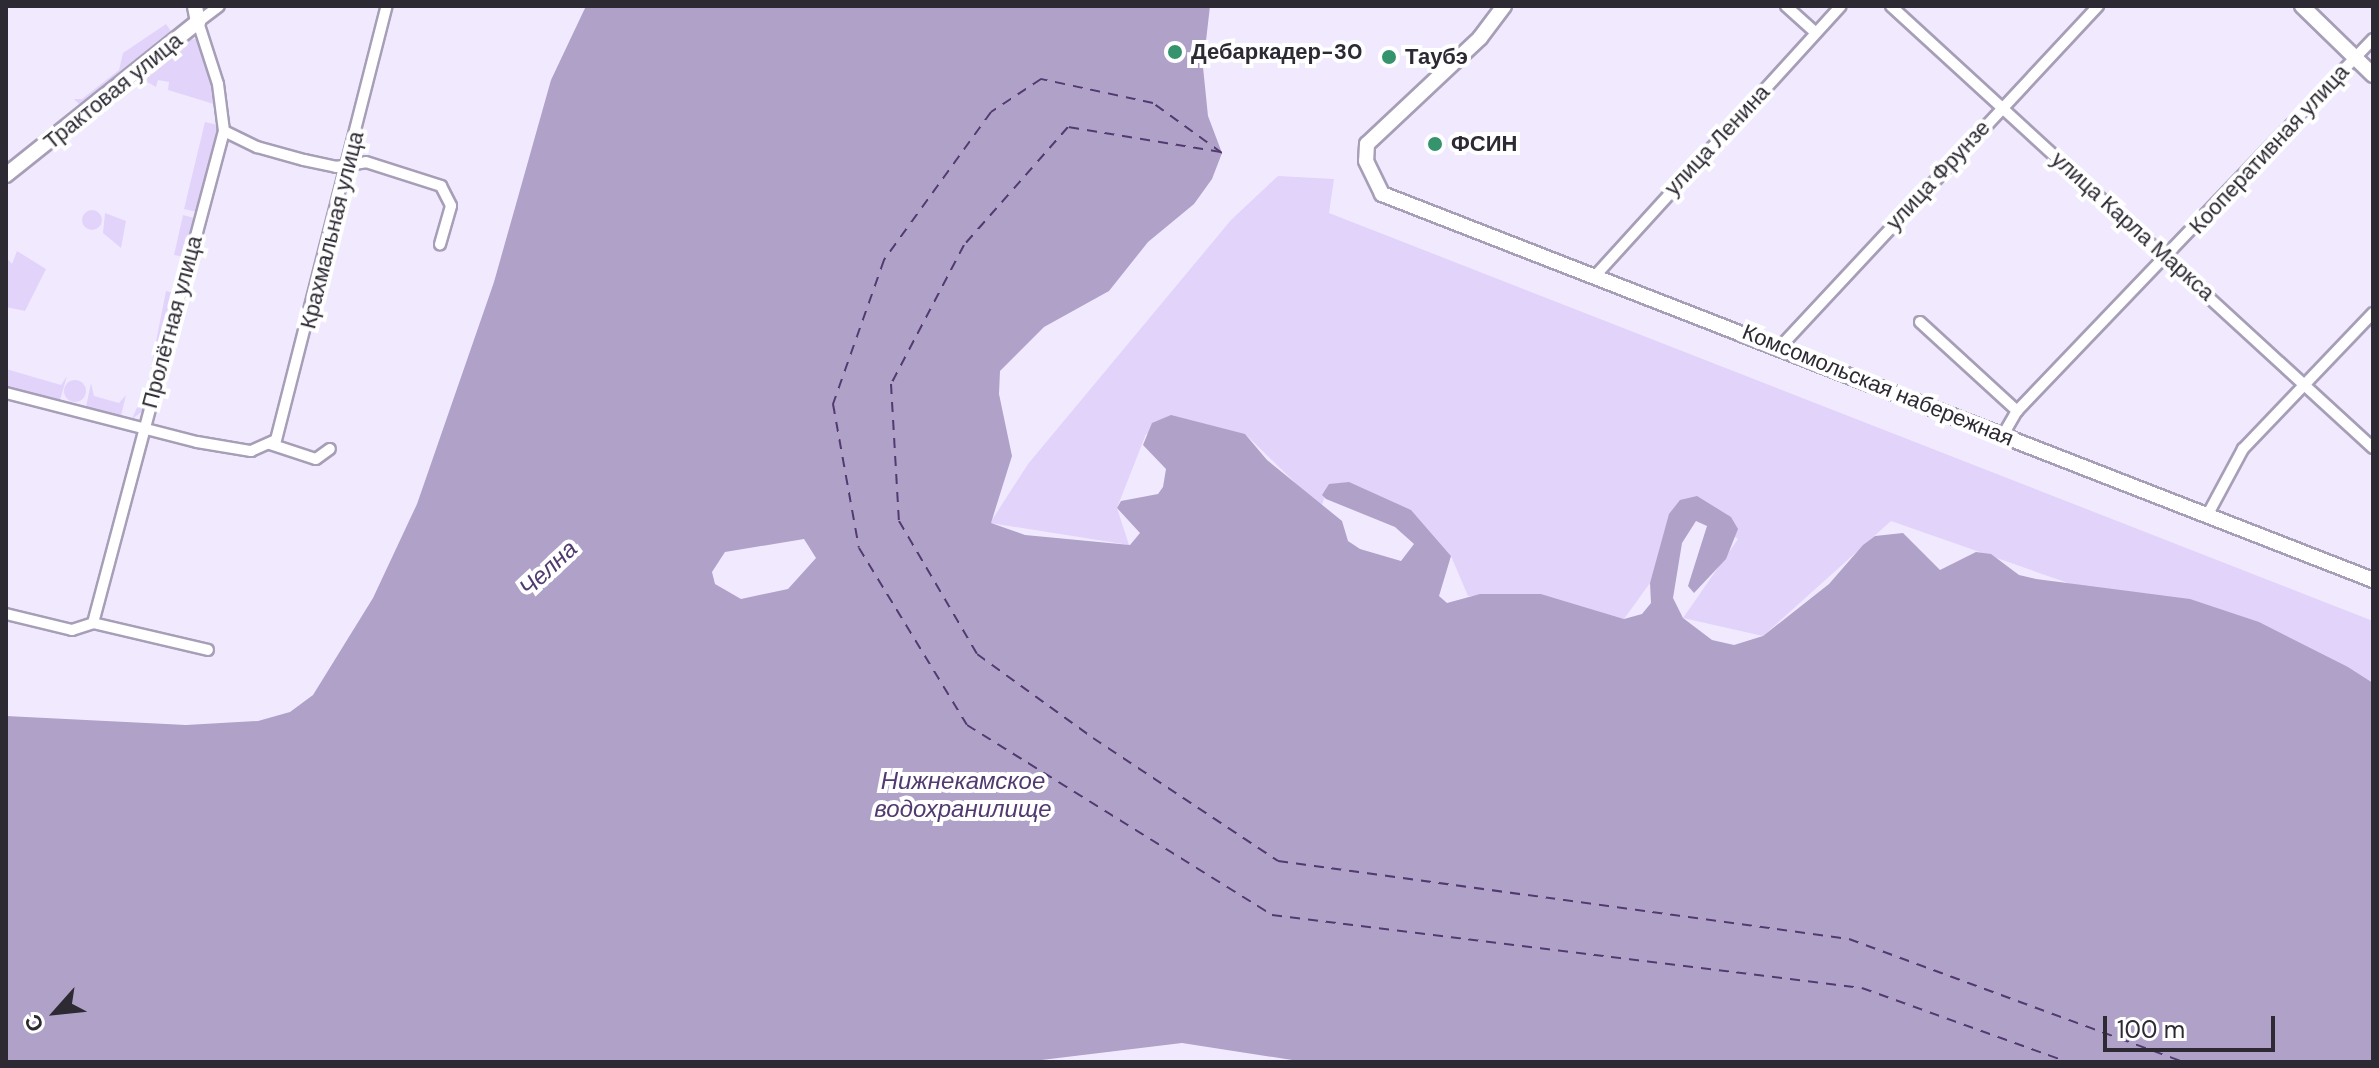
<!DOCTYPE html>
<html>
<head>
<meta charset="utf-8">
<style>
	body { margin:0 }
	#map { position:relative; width:2379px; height:1068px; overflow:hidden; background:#f1eaff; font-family:"DM Sans",sans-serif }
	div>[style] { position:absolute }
	.green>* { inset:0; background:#e2d3fb }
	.round { border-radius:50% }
	.water>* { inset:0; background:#b0a1c9 }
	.ferry>* { height:2px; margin-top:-1px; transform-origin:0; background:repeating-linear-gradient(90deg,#513a6f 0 10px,transparent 0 18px) }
	.roads { filter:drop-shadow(2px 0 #a79eb7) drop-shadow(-2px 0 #a79eb7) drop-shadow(0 2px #a79eb7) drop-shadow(0 -2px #a79eb7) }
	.street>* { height:10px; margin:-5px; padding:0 5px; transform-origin:5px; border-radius:5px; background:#fff }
	.secondary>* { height:14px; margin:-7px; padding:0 7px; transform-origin:7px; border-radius:7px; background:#fff }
	.dots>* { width:22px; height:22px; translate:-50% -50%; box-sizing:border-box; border:4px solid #fff; border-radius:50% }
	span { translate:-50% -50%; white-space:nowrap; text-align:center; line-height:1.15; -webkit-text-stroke:8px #fff; paint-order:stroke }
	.poi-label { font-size:22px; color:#2e2a34; font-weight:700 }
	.left { translate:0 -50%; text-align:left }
	.street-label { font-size:22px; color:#2e2a34 }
	.water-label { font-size:24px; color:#513a6f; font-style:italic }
	.frame { position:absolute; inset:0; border:8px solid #2e2a34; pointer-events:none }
	.north { position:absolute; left:16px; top:972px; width:80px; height:80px; -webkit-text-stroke:6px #fff; paint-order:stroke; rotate:243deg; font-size:22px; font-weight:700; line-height:32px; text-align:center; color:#2e2a34 }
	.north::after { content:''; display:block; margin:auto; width:28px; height:36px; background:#2e2a34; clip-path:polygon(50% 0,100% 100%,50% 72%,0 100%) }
	.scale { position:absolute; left:2103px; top:1016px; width:172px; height:36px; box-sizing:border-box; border:4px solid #2e2a34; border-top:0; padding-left:10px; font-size:24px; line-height:28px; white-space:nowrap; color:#2e2a34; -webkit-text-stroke:6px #fff; paint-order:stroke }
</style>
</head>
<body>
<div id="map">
	<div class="green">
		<i style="clip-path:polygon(166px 24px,173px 34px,82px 107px,74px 99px,82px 99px,119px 70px,123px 53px)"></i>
		<i style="clip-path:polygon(199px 38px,217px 105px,168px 90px,169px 82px,158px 80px,156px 87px,142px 79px,95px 114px,185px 41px)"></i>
		<i style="clip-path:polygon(205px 122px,218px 125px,197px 212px,184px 209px)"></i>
		<i style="clip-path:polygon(1278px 176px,1334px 179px,1329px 213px,2373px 621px,2373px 683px,2348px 667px,2068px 583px,1891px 521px,1763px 636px,1683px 618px,1738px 539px,1680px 501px,1650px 583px,1624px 619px,1541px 594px,1468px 596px,1451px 556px,1417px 517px,1329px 484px,1321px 508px,1245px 434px,1146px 434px,1117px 508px,1129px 545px,990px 523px,1028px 464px,1231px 220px)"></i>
		<i class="round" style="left:82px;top:210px;width:20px;height:20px"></i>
		<i style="clip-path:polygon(105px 213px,126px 221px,121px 248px,103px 233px)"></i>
		<i style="clip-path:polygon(183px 215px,194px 218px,184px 257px,174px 255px)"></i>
		<i style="clip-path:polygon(17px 251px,46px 269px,25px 311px,6px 307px,6px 257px,12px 264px)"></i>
		<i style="clip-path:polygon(166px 291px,174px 293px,154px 373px,144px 410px,132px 419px,148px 382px)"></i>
		<i style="clip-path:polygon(6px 369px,61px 385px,67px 376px,60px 400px,6px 386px)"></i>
		<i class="round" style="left:64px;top:380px;width:22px;height:22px"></i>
		<i style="clip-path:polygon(91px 383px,94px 396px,119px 403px,126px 395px,121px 416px,86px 407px)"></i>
	</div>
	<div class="water">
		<i style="clip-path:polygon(evenodd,586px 6px,1210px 6px,1203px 67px,1208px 116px,1222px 153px,1212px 179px,1194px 204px,1148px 242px,1109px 291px,1044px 327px,1000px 371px,999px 394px,1012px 456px,991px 523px,1025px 535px,1130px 545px,1140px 533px,1117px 508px,1121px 501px,1158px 494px,1163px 487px,1166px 469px,1143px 445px,1152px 423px,1171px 415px,1245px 434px,1267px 460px,1342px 521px,1348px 541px,1360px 549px,1401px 561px,1414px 544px,1395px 527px,1326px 499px,1322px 495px,1329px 484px,1349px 482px,1411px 510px,1451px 556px,1439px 596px,1447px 603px,1480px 594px,1541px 594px,1624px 619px,1642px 614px,1651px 603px,1650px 583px,1669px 514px,1680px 500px,1697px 496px,1731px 517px,1738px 529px,1726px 559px,1694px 593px,1688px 586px,1707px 526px,1696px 521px,1682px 543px,1673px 598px,1683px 618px,1712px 640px,1734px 645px,1763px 636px,1829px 584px,1863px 545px,1875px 536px,1903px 533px,1940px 570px,1976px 552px,1991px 554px,2019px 575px,2036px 579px,2190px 599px,2259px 622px,2348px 667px,2373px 683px,2373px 1062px,1305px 1062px,1182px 1043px,1025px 1062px,6px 1062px,6px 716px,186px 725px,258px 721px,290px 712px,313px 695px,373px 598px,417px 504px,494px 282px,551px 80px,586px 6px,804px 539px,816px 558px,788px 589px,741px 599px,715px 584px,712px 572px,725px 552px,804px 539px)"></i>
	</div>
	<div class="ferry">
		<i style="left:1221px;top:152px;width:155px;rotate:-170.7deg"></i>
		<i style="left:1068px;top:127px;width:157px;rotate:131.4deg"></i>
		<i style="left:964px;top:245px;width:157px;rotate:117.7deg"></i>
		<i style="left:891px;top:384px;width:137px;rotate:86.7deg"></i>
		<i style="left:899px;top:521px;width:154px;rotate:59.6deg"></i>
		<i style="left:977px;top:654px;width:143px;rotate:35.9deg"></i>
		<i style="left:1093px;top:738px;width:222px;rotate:33.6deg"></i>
		<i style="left:1278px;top:861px;width:576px;rotate:7.78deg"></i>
		<i style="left:1849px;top:939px;width:356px;rotate:20.2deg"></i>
		<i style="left:1222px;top:153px;width:85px;rotate:-144.1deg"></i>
		<i style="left:1153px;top:103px;width:115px;rotate:-167.9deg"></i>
		<i style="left:1041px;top:79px;width:60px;rotate:146.6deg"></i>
		<i style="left:991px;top:112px;width:183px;rotate:125.9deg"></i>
		<i style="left:884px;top:260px;width:153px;rotate:109.5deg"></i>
		<i style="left:833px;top:404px;width:146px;rotate:79.8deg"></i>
		<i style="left:859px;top:548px;width:207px;rotate:58.6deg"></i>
		<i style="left:967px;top:725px;width:359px;rotate:31.9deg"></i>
		<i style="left:1272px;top:915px;width:594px;rotate:7.05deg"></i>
		<i style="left:1862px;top:988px;width:219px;rotate:19.8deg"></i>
	</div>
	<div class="roads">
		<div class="street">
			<i style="left:1786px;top:6px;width:40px;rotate:42deg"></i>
			<i style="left:1891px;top:6px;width:654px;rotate:42.52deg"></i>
			<i style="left:224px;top:131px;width:37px;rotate:26deg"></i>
			<i style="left:257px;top:147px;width:49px;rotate:15.5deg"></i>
			<i style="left:304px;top:160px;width:33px;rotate:12deg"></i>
			<i style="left:336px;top:167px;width:30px;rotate:-9deg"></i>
			<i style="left:366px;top:162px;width:79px;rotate:17.7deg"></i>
			<i style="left:441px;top:186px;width:22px;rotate:63deg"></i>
			<i style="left:451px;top:206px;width:40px;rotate:106deg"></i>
			<i style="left:1595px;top:276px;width:365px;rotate:-47.7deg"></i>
			<i style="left:1920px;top:322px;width:132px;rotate:42.5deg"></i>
			<i style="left:1781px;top:346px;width:465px;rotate:-47deg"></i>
			<i style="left:6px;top:393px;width:197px;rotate:14.4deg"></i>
			<i style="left:197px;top:442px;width:55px;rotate:9.5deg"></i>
			<i style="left:251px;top:451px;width:27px;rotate:-24deg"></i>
			<i style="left:276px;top:440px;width:448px;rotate:-75.7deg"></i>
			<i style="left:2003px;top:435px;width:28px;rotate:-60deg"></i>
			<i style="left:2017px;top:411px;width:515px;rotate:-46.26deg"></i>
			<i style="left:270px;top:444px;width:48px;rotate:18.1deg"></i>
			<i style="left:316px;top:459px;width:17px;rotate:-36deg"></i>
			<i style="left:2208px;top:514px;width:74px;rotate:-61.7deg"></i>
			<i style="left:2243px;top:449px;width:188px;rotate:-46.3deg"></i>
			<i style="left:6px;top:614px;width:68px;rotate:13.6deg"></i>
			<i style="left:72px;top:630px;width:22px;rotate:-18deg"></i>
			<i style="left:93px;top:623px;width:118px;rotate:13.2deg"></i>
			<i style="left:93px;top:623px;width:509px;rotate:-75.09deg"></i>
			<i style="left:224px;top:131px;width:47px;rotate:-97.3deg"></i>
			<i style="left:218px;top:84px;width:65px;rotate:-107.9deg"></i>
			<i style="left:198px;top:22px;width:26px;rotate:-37deg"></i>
		</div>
		<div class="secondary">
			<i style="left:1504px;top:6px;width:40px;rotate:127deg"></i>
			<i style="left:1480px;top:38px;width:155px;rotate:136.8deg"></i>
			<i style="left:1367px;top:144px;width:17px;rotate:93deg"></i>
			<i style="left:1366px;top:161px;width:37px;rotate:64deg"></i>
			<i style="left:1382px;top:194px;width:1064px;rotate:21.28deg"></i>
			<i style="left:2302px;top:6px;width:99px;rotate:44.2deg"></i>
			<i style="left:6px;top:175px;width:246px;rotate:-38.6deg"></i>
			<i style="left:198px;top:22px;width:16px;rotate:-101deg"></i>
		</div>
	</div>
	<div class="dots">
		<i style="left:1175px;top:52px;background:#35946d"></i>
		<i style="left:1389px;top:57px;background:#35946d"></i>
		<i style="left:1435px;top:144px;background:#35946d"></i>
	</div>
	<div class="poi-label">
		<span class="left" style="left:1191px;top:52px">Дебаркадер-30</span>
		<span class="left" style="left:1405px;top:57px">Таубэ</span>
		<span class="left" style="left:1451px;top:144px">ФСИН</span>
	</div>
	<div class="street-label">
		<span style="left:113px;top:91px;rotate:-39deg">Трактовая улица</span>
		<span style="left:1717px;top:140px;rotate:-47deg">улица Ленина</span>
		<span style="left:2269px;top:149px;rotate:-47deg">Кооперативная улица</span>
		<span style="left:1938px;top:175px;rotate:-47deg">улица Фрунзе</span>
		<span style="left:2133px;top:226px;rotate:42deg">улица Карла Маркса</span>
		<span style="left:332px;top:230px;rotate:-76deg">Крахмальная улица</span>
		<span style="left:172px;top:322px;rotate:-75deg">Пролётная улица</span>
		<span style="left:1878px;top:385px;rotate:22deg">Комсомольская набережная</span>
	</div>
	<div class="water-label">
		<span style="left:548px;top:568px;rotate:-43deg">Челна</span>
		<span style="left:963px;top:795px">Нижнекамское<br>водохранилище</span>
	</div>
	<div class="frame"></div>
	<div class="north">С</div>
	<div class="scale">100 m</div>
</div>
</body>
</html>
